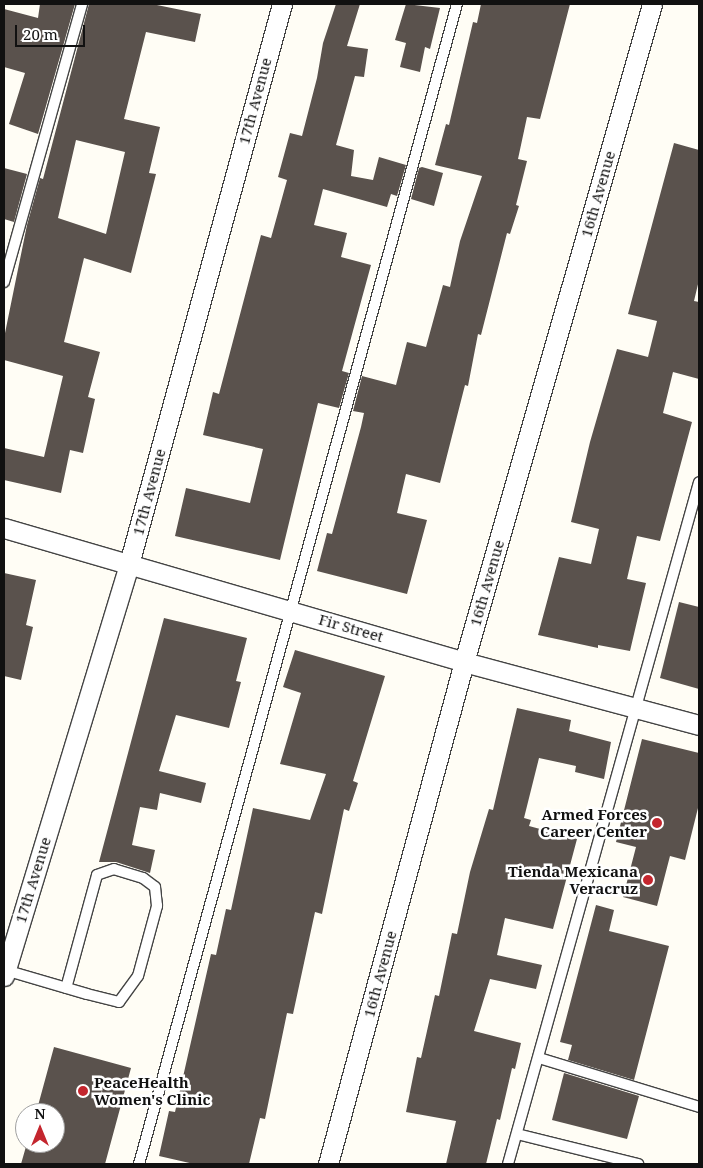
<!DOCTYPE html>
<html>
<head>
<meta charset="utf-8">
<style>
	body { margin:0 }
	#map { position:relative; width:703px; height:1168px; overflow:hidden; background:#fffdf5; font-family:"Noto Serif",serif }
	div>[style] { position:absolute }
	.building>* { inset:0; background:#5a524d }
	.roads { filter:drop-shadow(1px 0 #444) drop-shadow(-1px 0 #444) drop-shadow(0 1px #444) drop-shadow(0 -1px #444) }
	.lane>* { height:10px; margin:-5px; padding:0 5px; transform-origin:5px; border-radius:5px; background:#fff }
	.street>* { height:19px; margin:-9.5px; padding:0 9.5px; transform-origin:9.5px; border-radius:9.5px; background:#fff }
	.dots>* { width:14px; height:14px; translate:-50% -50%; box-sizing:border-box; border:2px solid #fff; border-radius:50% }
	span { translate:-50% -50%; white-space:nowrap; text-align:center; line-height:1.15; -webkit-text-stroke:5px #fff; paint-order:stroke }
	.street-label { font-size:15px; color:#111 }
	.poi-label { font-size:15px; color:#111; font-weight:700 }
	.right { translate:-100% -50%; text-align:right }
	.left { translate:0 -50%; text-align:left }
	.frame { position:absolute; inset:0; border:5px solid #111; pointer-events:none }
	.north { position:absolute; left:15px; top:1103px; width:50px; height:50px; box-sizing:border-box; background:#fff; border:1px solid #a0a0a0; border-radius:50%; rotate:0deg; font-size:14px; font-weight:700; line-height:20px; text-align:center; color:#111 }
	.north::after { content:''; display:block; margin:auto; width:18px; height:22px; background:#c4262e; clip-path:polygon(50% 0,100% 100%,50% 72%,0 100%) }
	.scale { position:absolute; left:15px; top:25px; width:70px; height:22px; box-sizing:border-box; border:2px solid #111; border-top:0; padding-left:6px; font-size:15px; line-height:18px; white-space:nowrap; color:#111; -webkit-text-stroke:4px #fff; paint-order:stroke }
</style>
</head>
<body>
<div id="map">
	<div class="building">
		<i style="clip-path:polygon(40px 4px,75px 4px,38px 134px,9px 124px,25px 73px,4px 67px,4px 9px,38px 18px)"></i>
		<i style="clip-path:polygon(evenodd,89px 4px,152px 4px,201px 14px,195px 42px,146px 32px,124px 119px,160px 127px,149px 173px,156px 174px,131px 273px,84px 258px,64px 342px,100px 352px,88px 397px,95px 399px,83px 453px,70px 450px,61px 493px,4px 480px,4px 448px,44px 457px,63px 376px,4px 360px,4px 338px,27px 225px,40px 178px,43px 179px,89px 4px,76px 140px,125px 152px,106px 234px,58px 218px,76px 140px)"></i>
		<i style="clip-path:polygon(336px 4px,360px 4px,347px 46px,368px 49px,364px 77px,355px 76px,336px 145px,354px 150px,351px 176px,373px 180px,379px 157px,406px 165px,397px 196px,391px 194px,387px 207px,323px 189px,314px 225px,347px 233px,341px 257px,371px 265px,342px 371px,349px 373px,339px 408px,318px 403px,280px 560px,175px 536px,186px 488px,250px 503px,263px 449px,203px 435px,213px 392px,219px 394px,261px 235px,271px 238px,287px 180px,278px 177px,290px 133px,302px 136px,317px 78px,323px 43px)"></i>
		<i style="clip-path:polygon(406px 4px,440px 8px,430px 49px,425px 47px,420px 72px,400px 67px,406px 43px,395px 40px)"></i>
		<i style="clip-path:polygon(481px 4px,570px 4px,540px 119px,527px 117px,518px 159px,527px 161px,516px 205px,519px 206px,510px 234px,507px 233px,481px 335px,478px 334px,468px 386px,465px 385px,440px 483px,406px 474px,397px 513px,427px 520px,407px 594px,317px 571px,327px 533px,332px 534px,361px 427px,364px 413px,353px 411px,362px 376px,396px 385px,407px 342px,426px 347px,443px 285px,450px 287px,460px 241px,482px 176px,435px 165px,446px 124px,449px 125px,473px 22px,477px 23px)"></i>
		<i style="clip-path:polygon(674px 143px,699px 150px,699px 280px,694px 301px,699px 302px,699px 379px,673px 372px,663px 413px,692px 422px,660px 541px,637px 536px,627px 579px,646px 583px,630px 651px,598px 645px,598px 648px,538px 635px,559px 557px,591px 564px,599px 529px,571px 522px,590px 442px,617px 349px,648px 357px,657px 321px,628px 314px)"></i>
		<i style="clip-path:polygon(422px 167px,443px 173px,434px 206px,411px 199px,419px 168px)"></i>
		<i style="clip-path:polygon(4px 168px,27px 174px,14px 222px,4px 219px)"></i>
		<i style="clip-path:polygon(4px 573px,36px 580px,26px 625px,33px 627px,21px 680px,4px 676px)"></i>
		<i style="clip-path:polygon(679px 602px,699px 607px,699px 689px,660px 678px)"></i>
		<i style="clip-path:polygon(164px 618px,247px 638px,236px 681px,241px 682px,229px 728px,176px 715px,159px 771px,206px 783px,201px 803px,160px 793px,157px 810px,140px 807px,132px 845px,155px 850px,150px 873px,116px 862px,99px 862px)"></i>
		<i style="clip-path:polygon(295px 650px,385px 676px,353px 781px,358px 783px,349px 811px,344px 809px,322px 914px,315px 912px,293px 1014px,287px 1013px,265px 1119px,260px 1118px,249px 1164px,194px 1164px,159px 1156px,169px 1111px,175px 1112px,211px 954px,216px 955px,226px 909px,231px 910px,253px 808px,310px 820px,326px 774px,280px 764px,301px 693px,283px 687px)"></i>
		<i style="clip-path:polygon(517px 708px,571px 720px,569px 731px,611px 742px,604px 779px,575px 772px,576px 766px,539px 758px,524px 818px,531px 820px,529px 826px,577px 839px,553px 929px,505px 918px,497px 955px,542px 965px,536px 989px,490px 979px,474px 1031px,521px 1043px,515px 1069px,512px 1068px,500px 1120px,497px 1119px,486px 1164px,446px 1164px,456px 1121px,406px 1112px,417px 1057px,421px 1058px,435px 995px,439px 996px,452px 933px,457px 934px,470px 872px,489px 809px,493px 810px)"></i>
		<i style="clip-path:polygon(642px 739px,699px 753px,699px 804px,685px 860px,670px 856px,657px 906px,623px 897px,636px 847px,616px 842px)"></i>
		<i style="clip-path:polygon(596px 905px,614px 910px,609px 931px,669px 946px,634px 1080px,568px 1060px,572px 1045px,560px 1042px)"></i>
		<i style="clip-path:polygon(54px 1047px,131px 1068px,105px 1164px,21px 1164px,27px 1143px,55px 1143px,55px 1113px,36px 1113px)"></i>
		<i style="clip-path:polygon(564px 1073px,639px 1096px,627px 1139px,552px 1120px)"></i>
	</div>
	<div class="roads">
		<div class="lane">
			<i style="left:4px;top:282px;width:289px;rotate:-74.3deg"></i>
			<i style="left:5px;top:970px;width:85px;rotate:16.3deg"></i>
			<i style="left:87px;top:994px;width:33px;rotate:14deg"></i>
			<i style="left:119px;top:1002px;width:32px;rotate:-54deg"></i>
			<i style="left:138px;top:976px;width:73px;rotate:-74.8deg"></i>
			<i style="left:157px;top:906px;width:19px;rotate:-96deg"></i>
			<i style="left:155px;top:887px;width:15px;rotate:-143deg"></i>
			<i style="left:143px;top:878px;width:30px;rotate:-163deg"></i>
			<i style="left:114px;top:869px;width:18px;rotate:161deg"></i>
			<i style="left:97px;top:875px;width:117px;rotate:105.3deg"></i>
			<i style="left:539px;top:1058px;width:167px;rotate:17deg"></i>
			<i style="left:517px;top:1134px;width:125px;rotate:13.9deg"></i>
			<i style="left:139px;top:1164px;width:1203px;rotate:-74.67deg"></i>
			<i style="left:508px;top:1164px;width:708px;rotate:-74.35deg"></i>
		</div>
		<div class="street">
			<i style="left:4px;top:528px;width:479px;rotate:16.2deg"></i>
			<i style="left:464px;top:662px;width:243px;rotate:15deg"></i>
			<i style="left:4px;top:976px;width:431px;rotate:-73.1deg"></i>
			<i style="left:129px;top:564px;width:581px;rotate:-74.72deg"></i>
			<i style="left:328px;top:1164px;width:520px;rotate:-74.84deg"></i>
			<i style="left:464px;top:662px;width:684px;rotate:-74.05deg"></i>
		</div>
	</div>
	<div class="dots">
		<i style="left:657px;top:823px;background:#c4262e"></i>
		<i style="left:648px;top:880px;background:#c4262e"></i>
		<i style="left:83px;top:1091px;background:#c4262e"></i>
	</div>
	<div class="street-label">
		<span style="left:255px;top:101px;rotate:-75deg">17th Avenue</span>
		<span style="left:598px;top:194px;rotate:-74deg">16th Avenue</span>
		<span style="left:149px;top:492px;rotate:-75deg">17th Avenue</span>
		<span style="left:487px;top:583px;rotate:-74deg">16th Avenue</span>
		<span style="left:351px;top:628px;rotate:16deg">Fir Street</span>
		<span style="left:33px;top:880px;rotate:-73deg">17th Avenue</span>
		<span style="left:380px;top:974px;rotate:-75deg">16th Avenue</span>
	</div>
	<div class="poi-label">
		<span class="right" style="left:647px;top:823px">Armed Forces<br>Career Center</span>
		<span class="right" style="left:638px;top:880px">Tienda Mexicana<br>Veracruz</span>
		<span class="left" style="left:94px;top:1091px">PeaceHealth<br>Women's Clinic</span>
	</div>
	<div class="frame"></div>
	<div class="north">N</div>
	<div class="scale">20 m</div>
</div>
</body>
</html>
